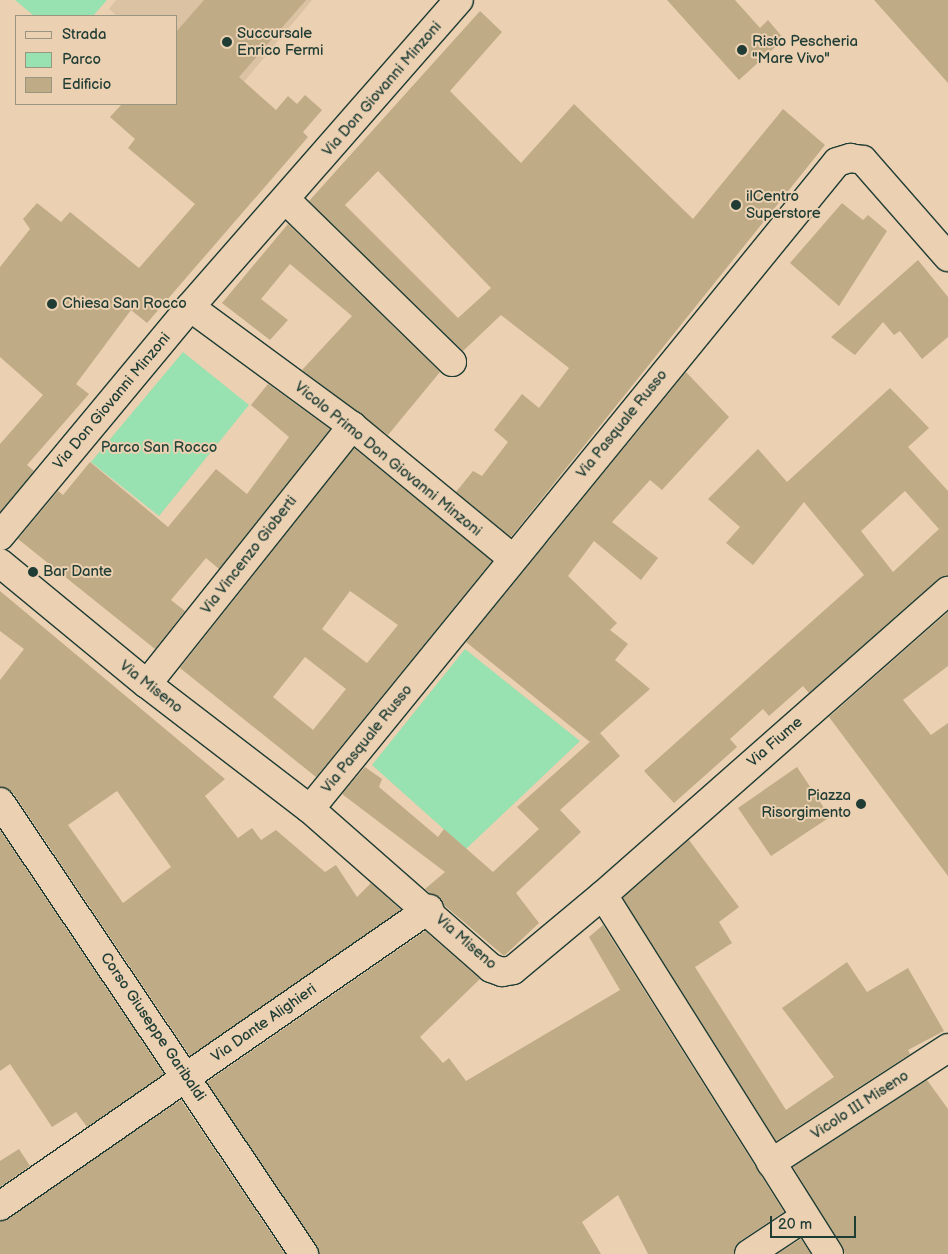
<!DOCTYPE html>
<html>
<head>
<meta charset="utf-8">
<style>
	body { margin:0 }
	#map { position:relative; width:948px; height:1254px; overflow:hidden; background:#ebd0b2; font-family:"Balsamiq Sans",sans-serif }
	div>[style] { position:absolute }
	.built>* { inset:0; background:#dac2a3 }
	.green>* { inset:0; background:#98e1b0 }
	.building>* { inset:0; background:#bfab86 }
	.roads { filter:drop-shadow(1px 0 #1f3d34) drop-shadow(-1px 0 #1f3d34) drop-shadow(0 1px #1f3d34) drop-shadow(0 -1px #1f3d34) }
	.minor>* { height:28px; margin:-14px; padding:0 14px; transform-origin:14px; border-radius:14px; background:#ebd0b2 }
	.dots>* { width:14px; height:14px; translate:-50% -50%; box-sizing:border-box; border:2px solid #ebd0b2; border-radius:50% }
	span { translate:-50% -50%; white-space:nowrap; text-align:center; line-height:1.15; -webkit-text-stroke:4px #ebd0b2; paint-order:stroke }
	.poi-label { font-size:15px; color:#1f3d34 }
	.left { translate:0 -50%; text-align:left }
	.right { translate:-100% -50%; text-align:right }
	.street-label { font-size:15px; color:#1f3d34 }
	.park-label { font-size:15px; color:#25453a }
	.legend { position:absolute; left:15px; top:15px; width:162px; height:90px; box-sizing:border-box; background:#ebd0b2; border:1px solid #999580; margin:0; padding:6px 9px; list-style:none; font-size:15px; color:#1f3d34 }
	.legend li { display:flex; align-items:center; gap:10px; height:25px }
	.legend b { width:25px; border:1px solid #999580 }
	.scale { position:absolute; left:770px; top:1216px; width:86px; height:22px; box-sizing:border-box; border:2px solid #1f3d34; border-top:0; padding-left:6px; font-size:15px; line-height:18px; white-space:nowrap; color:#1f3d34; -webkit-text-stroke:4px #ebd0b2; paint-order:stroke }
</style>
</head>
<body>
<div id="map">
	<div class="built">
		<i style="clip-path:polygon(116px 0,312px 0,223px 107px,176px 67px,176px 16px,117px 16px,109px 9px)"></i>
	</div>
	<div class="green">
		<i style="clip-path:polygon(15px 0,107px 0,93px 16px,34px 16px)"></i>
		<i style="clip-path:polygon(183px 352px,249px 405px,159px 516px,91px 462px)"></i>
		<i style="clip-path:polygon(465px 649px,580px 741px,466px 849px,372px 765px)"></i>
	</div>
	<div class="building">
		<i style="clip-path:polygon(204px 0,306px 0,239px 77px,276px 110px,288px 96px,297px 104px,305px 95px,322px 110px,303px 132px,308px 137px,147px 323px,131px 310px,76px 384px,89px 394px,27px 465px,34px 471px,0 512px,0 444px,43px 395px,0 357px,0 267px,30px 229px,23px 219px,37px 203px,61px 222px,70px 212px,139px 268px,195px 204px,128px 148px,135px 139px,110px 117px,122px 104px,176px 104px,176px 32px)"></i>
		<i style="clip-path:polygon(667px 0,735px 0,760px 28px,768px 20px,784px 39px,739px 80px)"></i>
		<i style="clip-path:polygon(874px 0,948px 0,948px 83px)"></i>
		<i style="clip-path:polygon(evenodd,480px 11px,502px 32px,450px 91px,521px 163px,574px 104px,693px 219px,783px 109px,825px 145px,511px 537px,456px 492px,473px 471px,482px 476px,508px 442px,494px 430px,522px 394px,539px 408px,569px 368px,501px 315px,463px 351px,309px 201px,480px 11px,378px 171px,491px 288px,458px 318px,345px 205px,378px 171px)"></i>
		<i style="clip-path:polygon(842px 203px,863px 220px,868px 215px,887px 231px,839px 306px,790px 263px)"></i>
		<i style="clip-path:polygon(288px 224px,440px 372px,388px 435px,302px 370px,352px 316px,290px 264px,261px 299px,288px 320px,270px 340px,222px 303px)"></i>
		<i style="clip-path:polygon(918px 260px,948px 297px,948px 337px,922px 359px,900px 331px,894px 335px,883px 322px,855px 355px,831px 337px)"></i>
		<i style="clip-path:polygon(686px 372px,729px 417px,662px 490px,650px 480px,612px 522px,658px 558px,641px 580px,594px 541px,568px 576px,617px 623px,610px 630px,628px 644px,615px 660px,650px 689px,590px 742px,466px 642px)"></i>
		<i style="clip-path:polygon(268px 384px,330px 429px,219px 569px,206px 558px,171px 600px,185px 611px,155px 649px,18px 539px,58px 491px,63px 495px,90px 462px,168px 527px,216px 469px,247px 494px,289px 437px,251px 405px)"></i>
		<i style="clip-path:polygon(evenodd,890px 388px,929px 428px,908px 447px,948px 491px,948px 576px,938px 579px,809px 693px,803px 686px,769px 716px,763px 709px,730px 739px,737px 747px,674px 803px,644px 771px,864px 575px,804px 502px,753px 565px,726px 543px,740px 527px,708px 499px,758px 449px,787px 482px,890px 388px,905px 491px,939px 529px,893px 572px,861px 531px,905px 491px)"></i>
		<i style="clip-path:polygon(evenodd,354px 448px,492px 561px,316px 777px,180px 668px,354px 448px,350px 591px,398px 625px,367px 663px,322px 629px,350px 591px,354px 448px,305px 657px,346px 689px,313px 730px,273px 697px,305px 657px)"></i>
		<i style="clip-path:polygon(evenodd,0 591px,225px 779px,205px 796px,238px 838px,252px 828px,261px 840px,276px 830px,325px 872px,336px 865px,357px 897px,371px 883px,401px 910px,190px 1056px,13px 793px,0 787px,0 680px,24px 649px,0 631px,0 591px,117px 791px,171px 867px,123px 903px,68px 825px,117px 791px)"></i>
		<i style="clip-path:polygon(948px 612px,948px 666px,903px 700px,931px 735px,948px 723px,948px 876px,829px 717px)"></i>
		<i style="clip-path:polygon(600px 733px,620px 756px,560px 810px,581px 832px,516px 893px,539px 923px,504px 956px,425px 889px,445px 872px,342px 794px,365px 767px,382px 779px,379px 787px,438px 837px,444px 829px,493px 872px,539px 829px,517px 807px)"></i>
		<i style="clip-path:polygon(797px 767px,830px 817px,771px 856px,738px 808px)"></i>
		<i style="clip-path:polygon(0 830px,164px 1074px,87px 1127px,76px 1112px,52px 1127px,10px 1064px,0 1071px)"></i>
		<i style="clip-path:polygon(689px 840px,739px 907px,719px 922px,732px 943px,695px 967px,786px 1110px,834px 1077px,782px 1008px,847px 962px,867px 992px,908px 968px,944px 1031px,908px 1050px,910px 1054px,776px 1141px,623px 898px)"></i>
		<i style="clip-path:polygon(603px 925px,784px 1212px,740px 1241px,734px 1254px,648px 1254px,618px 1195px,582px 1222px,601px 1254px,319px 1254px,207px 1082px,425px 931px,480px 979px,420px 1037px,443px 1063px,449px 1058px,466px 1081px,620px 990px,589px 937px)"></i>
		<i style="clip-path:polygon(927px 1080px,948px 1109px,948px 1254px,845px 1254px,793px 1167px)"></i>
		<i style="clip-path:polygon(181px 1100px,285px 1254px,0 1254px,0 1221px)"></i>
		<i style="clip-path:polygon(19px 1149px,30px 1166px,0 1187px,0 1161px)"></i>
		<i style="clip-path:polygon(801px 1239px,811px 1254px,777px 1254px)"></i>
	</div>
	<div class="roads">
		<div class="minor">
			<i style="left:286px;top:200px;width:232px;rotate:44.3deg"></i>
			<i style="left:190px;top:307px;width:201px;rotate:36.3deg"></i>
			<i style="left:352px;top:426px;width:207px;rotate:39.5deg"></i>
			<i style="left:0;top:536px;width:298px;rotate:-50.3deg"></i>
			<i style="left:190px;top:307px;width:408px;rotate:-48.8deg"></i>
			<i style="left:0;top:563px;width:190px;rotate:39.5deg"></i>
			<i style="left:147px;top:684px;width:205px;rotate:37.5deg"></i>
			<i style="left:310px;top:809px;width:241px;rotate:41.3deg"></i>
			<i style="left:491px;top:968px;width:12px;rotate:20deg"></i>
			<i style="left:502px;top:972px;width:11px;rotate:-10deg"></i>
			<i style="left:513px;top:970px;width:117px;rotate:-39.8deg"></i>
			<i style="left:603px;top:895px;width:424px;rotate:57.8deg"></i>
			<i style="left:147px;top:684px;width:330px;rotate:-51.5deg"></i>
			<i style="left:0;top:802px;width:545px;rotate:56.08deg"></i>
			<i style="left:310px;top:809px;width:834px;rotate:-50.84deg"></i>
			<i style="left:837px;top:162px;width:14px;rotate:-17deg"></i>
			<i style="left:850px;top:158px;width:13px;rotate:9deg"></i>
			<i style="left:863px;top:160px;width:129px;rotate:48.8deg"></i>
			<i style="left:603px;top:895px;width:460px;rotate:-41.4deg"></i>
			<i style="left:771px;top:1163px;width:211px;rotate:-33deg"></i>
			<i style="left:0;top:1206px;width:522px;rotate:-34.7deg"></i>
			<i style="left:749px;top:1254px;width:67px;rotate:-33.5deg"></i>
		</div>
	</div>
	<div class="dots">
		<i style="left:227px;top:42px;background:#1f3d34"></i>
		<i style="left:742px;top:50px;background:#1f3d34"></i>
		<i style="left:736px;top:205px;background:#1f3d34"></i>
		<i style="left:52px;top:304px;background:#1f3d34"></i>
		<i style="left:33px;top:572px;background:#1f3d34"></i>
		<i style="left:861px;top:804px;background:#1f3d34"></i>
	</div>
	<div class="poi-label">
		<span class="left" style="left:237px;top:42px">Succursale<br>Enrico Fermi</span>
		<span class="left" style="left:752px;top:50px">Risto Pescheria<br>"Mare Vivo"</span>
		<span class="left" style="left:746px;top:205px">ilCentro<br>Superstore</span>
		<span class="left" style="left:62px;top:304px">Chiesa San Rocco</span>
		<span class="left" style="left:43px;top:572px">Bar Dante</span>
		<span class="right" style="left:851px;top:804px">Piazza<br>Risorgimento</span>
	</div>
	<div class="street-label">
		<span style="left:382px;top:89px;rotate:-49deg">Via Don Giovanni Minzoni</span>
		<span style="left:112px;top:401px;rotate:-50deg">Via Don Giovanni Minzoni</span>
		<span style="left:622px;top:424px;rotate:-51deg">Via Pasquale Russo</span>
		<span style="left:388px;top:459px;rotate:39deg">Vicolo Primo Don Giovanni Minzoni</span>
		<span style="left:249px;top:555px;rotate:-52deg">Via Vincenzo Gioberti</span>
		<span style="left:151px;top:687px;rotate:38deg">Via Miseno</span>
		<span style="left:367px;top:739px;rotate:-51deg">Via Pasquale Russo</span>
		<span style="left:775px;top:742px;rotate:-41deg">Via Fiume</span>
		<span style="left:466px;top:942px;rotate:41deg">Via Miseno</span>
		<span style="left:264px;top:1023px;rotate:-35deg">Via Dante Alighieri</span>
		<span style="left:153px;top:1027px;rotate:56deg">Corso Giuseppe Garibaldi</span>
		<span style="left:860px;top:1105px;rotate:-33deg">Vicolo III Miseno</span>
	</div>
	<div class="park-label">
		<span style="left:159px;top:448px">Parco San Rocco</span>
	</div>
	<ul class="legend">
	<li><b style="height:6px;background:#ebd0b2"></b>Strada</li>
	<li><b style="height:14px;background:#98e1b0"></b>Parco</li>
	<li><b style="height:14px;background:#bfab86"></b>Edificio</li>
	</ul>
	<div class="scale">20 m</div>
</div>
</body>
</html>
